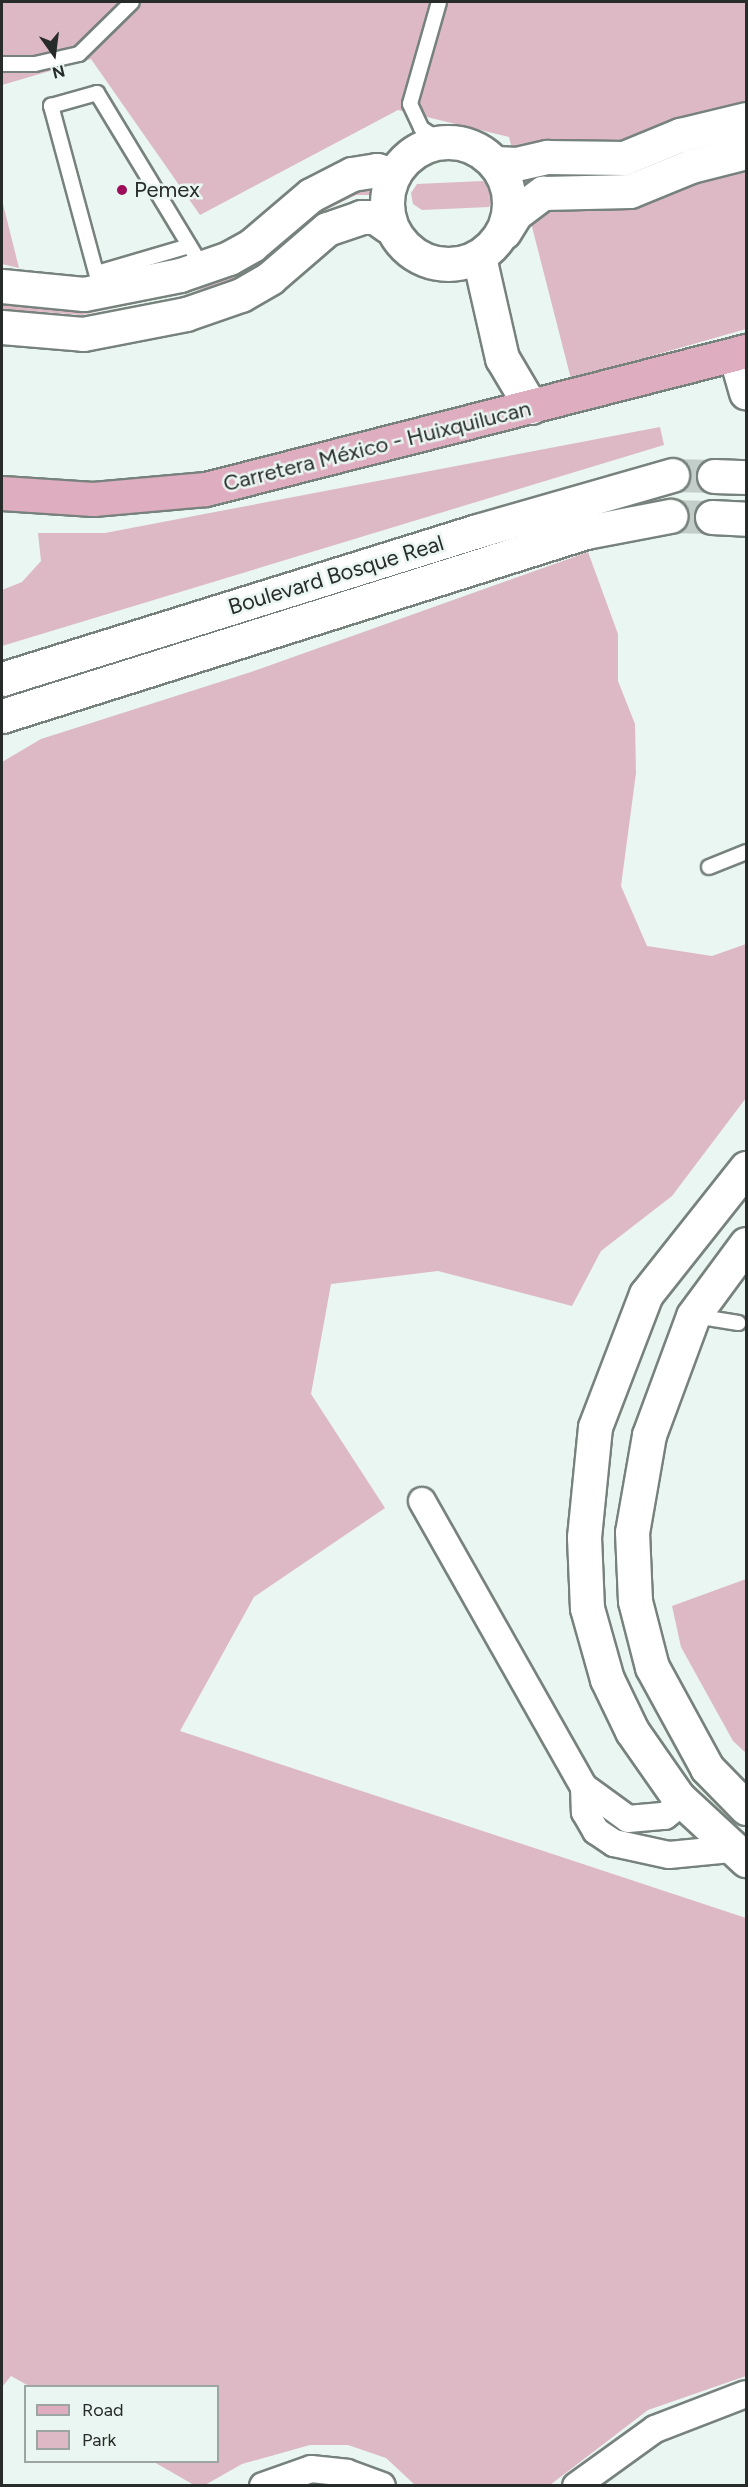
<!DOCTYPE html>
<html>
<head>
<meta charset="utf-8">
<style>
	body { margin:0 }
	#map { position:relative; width:748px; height:2487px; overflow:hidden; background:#eaf6f1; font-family:Figtree,sans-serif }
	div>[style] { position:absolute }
	.green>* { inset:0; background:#ddb9c5 }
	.tertiary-tunnel>* { height:33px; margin-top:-16.5px; transform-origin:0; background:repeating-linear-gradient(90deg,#c3cdc9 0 33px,transparent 0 49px) }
	.roads { filter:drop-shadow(2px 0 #77827d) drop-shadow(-2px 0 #77827d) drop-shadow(0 2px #77827d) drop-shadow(0 -2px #77827d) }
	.service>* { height:14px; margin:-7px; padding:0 7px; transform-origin:7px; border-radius:7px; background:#fff }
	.minor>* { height:26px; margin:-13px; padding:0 13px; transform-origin:13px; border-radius:13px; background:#fff }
	.tertiary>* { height:33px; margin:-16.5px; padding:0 16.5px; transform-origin:16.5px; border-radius:16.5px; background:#fff }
	.secondary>* { height:33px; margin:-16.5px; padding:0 16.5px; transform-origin:16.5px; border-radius:16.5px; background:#fff }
	.secondary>.ring { margin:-16.5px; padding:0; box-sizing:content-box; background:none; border:33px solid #fff; border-radius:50% }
	.primary>* { height:33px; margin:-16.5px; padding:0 16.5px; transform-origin:16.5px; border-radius:16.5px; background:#dfadc0 }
	.dots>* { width:16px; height:16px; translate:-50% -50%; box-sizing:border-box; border:3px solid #eaf6f1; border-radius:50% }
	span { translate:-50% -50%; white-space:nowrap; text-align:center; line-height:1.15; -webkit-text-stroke:5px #eaf6f1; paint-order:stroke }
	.poi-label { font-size:22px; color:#272b29 }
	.left { translate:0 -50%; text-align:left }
	.street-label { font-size:22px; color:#272b29 }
	.frame { position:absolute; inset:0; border:3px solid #272b29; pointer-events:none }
	.legend { position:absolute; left:24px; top:2385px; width:195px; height:78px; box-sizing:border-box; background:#eaf6f1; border:2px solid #9ca5a1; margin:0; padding:8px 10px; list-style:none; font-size:18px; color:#272b29 }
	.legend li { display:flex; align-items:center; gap:12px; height:30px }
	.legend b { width:30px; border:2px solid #9ca5a1 }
	.north { position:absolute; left:24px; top:24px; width:60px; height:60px; -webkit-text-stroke:4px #eaf6f1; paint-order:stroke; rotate:166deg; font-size:16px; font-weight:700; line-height:24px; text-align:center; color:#272b29 }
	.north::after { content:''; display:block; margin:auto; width:21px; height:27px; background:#272b29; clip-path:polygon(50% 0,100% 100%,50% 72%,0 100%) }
</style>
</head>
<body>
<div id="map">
	<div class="green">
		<i style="clip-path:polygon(2px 2px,746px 2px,746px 329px,571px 379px,509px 137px,398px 110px,200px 215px,91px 59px,2px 85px)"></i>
		<i style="clip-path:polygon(483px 181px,492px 187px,494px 198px,489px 207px,422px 210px,413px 204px,411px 193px,417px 184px)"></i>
		<i style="clip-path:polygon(352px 185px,377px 185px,376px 195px,356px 195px,321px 212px,263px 262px,236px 278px,206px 288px,82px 315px,2px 309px,2px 300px,81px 307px)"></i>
		<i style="clip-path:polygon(2px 200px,19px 268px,2px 264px)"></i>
		<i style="clip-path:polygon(660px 427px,664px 445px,2px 646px,2px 590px,22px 582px,41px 561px,38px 533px,105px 533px)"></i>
		<i style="clip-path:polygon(588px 552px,618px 634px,618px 681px,635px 724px,636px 773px,621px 886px,647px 946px,712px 956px,746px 944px,746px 1098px,672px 1196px,601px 1251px,572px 1306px,438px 1271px,331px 1284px,311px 1394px,385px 1508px,254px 1597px,180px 1731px,746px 1918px,746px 2376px,648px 2410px,550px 2485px,415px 2485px,386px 2458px,348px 2445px,310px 2445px,242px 2464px,205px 2485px,194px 2485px,154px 2462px,218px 2462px,218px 2386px,29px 2386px,11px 2376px,2px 2387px,2px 762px,41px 739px,251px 672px)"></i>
		<i style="clip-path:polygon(746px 1579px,746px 1753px,733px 1741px,681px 1647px,672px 1606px)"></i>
	</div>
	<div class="tertiary-tunnel">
		<i style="left:672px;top:475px;width:42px;rotate:1.4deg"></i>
		<i style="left:670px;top:516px;width:42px;rotate:1.4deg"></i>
	</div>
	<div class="roads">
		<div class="service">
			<i style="left:439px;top:2px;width:106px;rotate:105.9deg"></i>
			<i style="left:410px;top:104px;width:26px;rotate:65deg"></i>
			<i style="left:421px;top:128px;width:24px;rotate:33deg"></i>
			<i style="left:2px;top:64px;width:33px"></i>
			<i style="left:35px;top:64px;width:45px;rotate:-12.8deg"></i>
			<i style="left:79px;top:54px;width:74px;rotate:-44.5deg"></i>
			<i style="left:97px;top:273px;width:96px;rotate:-16.4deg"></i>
			<i style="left:101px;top:291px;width:192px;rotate:-105.1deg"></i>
			<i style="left:51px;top:106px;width:48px;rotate:-15.8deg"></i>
			<i style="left:97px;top:93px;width:205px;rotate:58.8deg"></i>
			<i style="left:709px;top:867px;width:40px;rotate:-22deg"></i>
			<i style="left:695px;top:1316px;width:44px;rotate:9.2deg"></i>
		</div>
		<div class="minor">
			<i style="left:422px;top:1501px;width:329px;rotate:60.5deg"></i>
			<i style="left:584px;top:1787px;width:54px;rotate:36deg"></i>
			<i style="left:628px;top:1819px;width:37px;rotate:-5deg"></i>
			<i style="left:665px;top:1816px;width:13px;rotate:-39deg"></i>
			<i style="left:675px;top:1808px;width:11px;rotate:-75deg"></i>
			<i style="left:584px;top:1787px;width:25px;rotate:88deg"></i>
			<i style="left:585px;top:1812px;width:22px;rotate:60deg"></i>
			<i style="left:596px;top:1831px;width:22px;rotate:34deg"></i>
			<i style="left:614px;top:1843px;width:56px;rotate:12.3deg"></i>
			<i style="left:669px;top:1855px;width:62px;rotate:-5.5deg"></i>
			<i style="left:263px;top:2486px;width:51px;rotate:-19.5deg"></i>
			<i style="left:311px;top:2469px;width:36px;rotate:6deg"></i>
			<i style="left:347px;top:2473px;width:37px;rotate:20deg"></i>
			<i style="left:576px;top:2486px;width:97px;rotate:-35.8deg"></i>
			<i style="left:655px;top:2429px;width:97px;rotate:-21deg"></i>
		</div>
		<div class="tertiary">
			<i style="left:735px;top:354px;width:40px;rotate:74deg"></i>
			<i style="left:714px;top:476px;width:32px;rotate:2deg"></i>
			<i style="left:712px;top:517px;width:34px;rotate:3deg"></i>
			<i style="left:2px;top:679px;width:498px;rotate:-17.3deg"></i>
			<i style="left:477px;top:531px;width:203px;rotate:-16deg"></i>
			<i style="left:2px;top:716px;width:612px;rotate:-17.49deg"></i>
			<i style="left:586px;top:532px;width:86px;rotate:-10.8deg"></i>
		</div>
		<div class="secondary">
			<i class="ring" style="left:387px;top:142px;width:89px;height:89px"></i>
			<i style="left:496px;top:163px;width:20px;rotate:3deg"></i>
			<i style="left:516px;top:164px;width:32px;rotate:-13deg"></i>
			<i style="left:547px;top:157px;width:77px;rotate:0.7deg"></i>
			<i style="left:624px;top:158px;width:61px;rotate:-22.3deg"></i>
			<i style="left:680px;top:135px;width:68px;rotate:-13.6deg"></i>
			<i style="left:504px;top:232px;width:22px;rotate:-58deg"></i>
			<i style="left:516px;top:213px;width:34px;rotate:-37deg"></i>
			<i style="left:543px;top:193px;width:87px;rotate:-1.3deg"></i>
			<i style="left:630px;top:191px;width:66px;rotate:-22.3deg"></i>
			<i style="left:691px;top:166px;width:57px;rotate:-14.3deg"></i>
			<i style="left:479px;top:257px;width:104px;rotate:77.2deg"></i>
			<i style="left:502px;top:358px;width:57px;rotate:59.4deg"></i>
			<i style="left:2px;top:286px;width:82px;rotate:5.6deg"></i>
			<i style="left:84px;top:294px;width:98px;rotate:-11.2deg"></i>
			<i style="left:180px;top:275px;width:52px;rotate:-19.1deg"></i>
			<i style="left:229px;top:258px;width:26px;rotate:-29deg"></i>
			<i style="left:252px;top:245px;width:77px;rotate:-40.3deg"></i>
			<i style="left:311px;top:195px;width:46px;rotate:-27.1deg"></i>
			<i style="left:352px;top:174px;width:25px;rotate:-9deg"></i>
			<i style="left:377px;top:170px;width:17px;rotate:17deg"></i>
			<i style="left:2px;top:327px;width:81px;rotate:4.9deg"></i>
			<i style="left:83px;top:334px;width:105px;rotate:-11deg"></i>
			<i style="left:186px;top:314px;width:58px;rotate:-19.1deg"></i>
			<i style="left:241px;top:295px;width:34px;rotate:-30deg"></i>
			<i style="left:270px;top:278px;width:75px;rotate:-40.7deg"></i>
			<i style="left:327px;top:229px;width:36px;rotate:-19deg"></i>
			<i style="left:361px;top:217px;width:14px"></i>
			<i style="left:375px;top:217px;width:16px;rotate:35deg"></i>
			<i style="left:746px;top:1168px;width:161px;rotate:128.4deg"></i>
			<i style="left:646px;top:1294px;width:142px;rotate:111deg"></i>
			<i style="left:595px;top:1427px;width:111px;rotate:95.7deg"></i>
			<i style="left:584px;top:1537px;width:71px;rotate:87.6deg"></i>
			<i style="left:587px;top:1608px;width:74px;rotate:74.3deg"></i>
			<i style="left:607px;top:1679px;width:58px;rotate:64.3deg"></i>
			<i style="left:632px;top:1731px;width:80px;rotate:55.1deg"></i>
			<i style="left:678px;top:1797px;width:93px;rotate:42.8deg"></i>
			<i style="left:746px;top:1244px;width:89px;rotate:126.4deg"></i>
			<i style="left:693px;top:1316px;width:127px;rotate:110.3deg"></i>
			<i style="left:649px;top:1435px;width:98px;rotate:99.9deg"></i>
			<i style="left:632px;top:1532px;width:69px;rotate:87.5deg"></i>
			<i style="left:635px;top:1601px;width:68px;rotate:75.6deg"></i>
			<i style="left:652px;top:1667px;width:115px;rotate:61.4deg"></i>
			<i style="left:707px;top:1768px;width:56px;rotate:45.7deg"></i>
		</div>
		<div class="primary">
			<i style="left:2px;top:493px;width:91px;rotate:3.8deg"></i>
			<i style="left:93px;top:499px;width:113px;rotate:-5.1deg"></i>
			<i style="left:206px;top:489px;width:557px;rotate:-14.34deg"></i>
		</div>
	</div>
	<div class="dots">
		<i style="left:122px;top:190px;background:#9d0d5a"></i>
	</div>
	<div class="poi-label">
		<span class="left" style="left:134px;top:190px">Pemex</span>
	</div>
	<div class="street-label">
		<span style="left:377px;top:446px;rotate:-14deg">Carretera México - Huixquilucan</span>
		<span style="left:336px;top:575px;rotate:-17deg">Boulevard Bosque Real</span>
	</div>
	<div class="frame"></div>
	<ul class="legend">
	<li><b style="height:8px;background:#dfadc0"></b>Road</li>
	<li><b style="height:16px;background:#ddb9c5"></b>Park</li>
	</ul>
	<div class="north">N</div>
</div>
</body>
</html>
